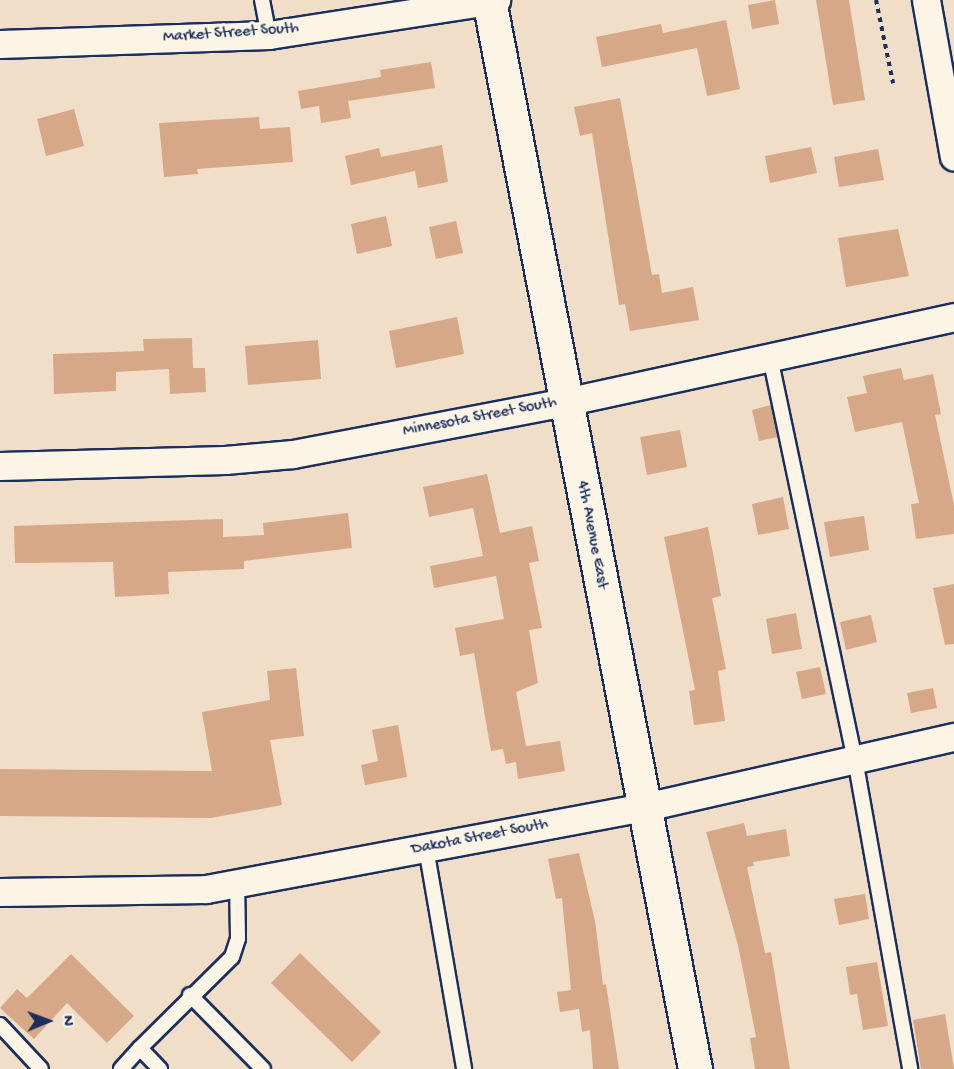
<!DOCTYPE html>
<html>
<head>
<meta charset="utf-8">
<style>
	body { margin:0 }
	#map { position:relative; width:954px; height:1069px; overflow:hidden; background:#f1dec9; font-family:"Gochi Hand",sans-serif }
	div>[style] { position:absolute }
	.building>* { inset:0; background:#d6a888 }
	.path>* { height:4px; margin-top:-2px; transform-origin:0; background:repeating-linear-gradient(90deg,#1b2f5e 0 4.5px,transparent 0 9px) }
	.roads { filter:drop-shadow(2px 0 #1b2f5e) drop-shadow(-2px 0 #1b2f5e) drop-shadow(0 2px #1b2f5e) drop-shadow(0 -2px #1b2f5e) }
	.lane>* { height:14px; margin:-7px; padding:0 7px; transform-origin:7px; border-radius:7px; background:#fcf5e5 }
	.street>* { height:27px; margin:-13.5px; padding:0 13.5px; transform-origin:13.5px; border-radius:13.5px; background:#fcf5e5 }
	.secondary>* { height:33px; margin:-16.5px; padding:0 16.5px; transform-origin:16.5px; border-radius:16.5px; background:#fcf5e5 }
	span { translate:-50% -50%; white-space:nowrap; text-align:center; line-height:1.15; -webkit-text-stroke:6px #fcf5e5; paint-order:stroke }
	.street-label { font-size:16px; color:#1b2f5e }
	.north { position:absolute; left:18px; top:991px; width:60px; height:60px; -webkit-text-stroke:4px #fcf5e5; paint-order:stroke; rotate:89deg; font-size:16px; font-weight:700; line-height:24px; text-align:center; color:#1b2f5e }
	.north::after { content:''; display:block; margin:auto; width:21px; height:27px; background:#1b2f5e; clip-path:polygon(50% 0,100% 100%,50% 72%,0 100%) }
</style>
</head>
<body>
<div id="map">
	<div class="building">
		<i style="clip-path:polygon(775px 0,779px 24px,752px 29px,748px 5px)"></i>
		<i style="clip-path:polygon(816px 0,849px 0,865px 100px,833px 105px)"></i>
		<i style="clip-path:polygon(726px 20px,740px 89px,707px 96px,697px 48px,602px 67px,596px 37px,661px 24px,663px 33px)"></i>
		<i style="clip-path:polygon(431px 62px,435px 88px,348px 101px,351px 118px,321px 123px,319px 106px,301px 109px,298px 91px,381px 77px,380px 70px)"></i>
		<i style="clip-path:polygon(620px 98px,652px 275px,659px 274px,662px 293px,693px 287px,699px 320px,630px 331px,625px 304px,619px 305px,592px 133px,580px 136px,574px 107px)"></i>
		<i style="clip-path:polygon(74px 109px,84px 146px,46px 156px,37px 119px)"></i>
		<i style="clip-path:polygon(259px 117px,260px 129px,290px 127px,293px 162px,197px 169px,198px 174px,164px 177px,159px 123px)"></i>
		<i style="clip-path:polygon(442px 145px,448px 182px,418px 188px,415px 171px,351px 185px,345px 156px,379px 148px,381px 157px)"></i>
		<i style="clip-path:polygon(811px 147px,817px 173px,770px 183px,765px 156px)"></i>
		<i style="clip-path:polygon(878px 149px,884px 180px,839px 187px,834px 157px)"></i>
		<i style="clip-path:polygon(386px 216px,392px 246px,357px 254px,351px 224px)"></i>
		<i style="clip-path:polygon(456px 221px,463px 253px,436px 259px,429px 227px)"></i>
		<i style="clip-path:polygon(898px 229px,909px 276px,846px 287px,838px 238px)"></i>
		<i style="clip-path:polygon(457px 317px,464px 354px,396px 368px,389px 331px)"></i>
		<i style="clip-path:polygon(192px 338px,193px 368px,205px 368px,206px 392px,170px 394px,169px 369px,116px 372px,116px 391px,54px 394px,53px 354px,144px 351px,143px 339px)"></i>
		<i style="clip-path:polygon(318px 340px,321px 379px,248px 385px,245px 346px)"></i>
		<i style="clip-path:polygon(901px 368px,904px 380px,933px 374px,941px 414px,935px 415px,954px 505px,954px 534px,916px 539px,911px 504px,919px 503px,902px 422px,855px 432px,847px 397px,867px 393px,863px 376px)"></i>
		<i style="clip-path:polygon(771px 405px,778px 437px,759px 441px,752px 410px)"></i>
		<i style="clip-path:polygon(680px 430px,687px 467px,647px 475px,640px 437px)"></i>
		<i style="clip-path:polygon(487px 474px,500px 533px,532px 526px,539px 561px,529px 563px,542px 628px,529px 630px,538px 683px,516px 692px,526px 746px,560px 741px,565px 771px,518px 779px,516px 762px,506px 764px,503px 749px,491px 751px,474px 653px,460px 656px,455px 628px,504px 619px,496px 576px,434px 588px,430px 566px,483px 556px,473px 508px,429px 517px,423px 487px)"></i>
		<i style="clip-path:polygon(783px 497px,789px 529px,758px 535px,752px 504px)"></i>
		<i style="clip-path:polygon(348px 513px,352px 548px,244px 561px,244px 569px,168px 572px,169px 594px,115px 597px,113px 562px,15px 563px,14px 526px,223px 519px,223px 537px,264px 535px,263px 523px)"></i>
		<i style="clip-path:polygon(864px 516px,869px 550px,830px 557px,824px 522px)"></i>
		<i style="clip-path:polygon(708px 527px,721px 596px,712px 598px,726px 669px,718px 671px,725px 721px,694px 725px,689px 691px,695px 690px,664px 537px)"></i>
		<i style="clip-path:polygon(954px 584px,954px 644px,945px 645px,933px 588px)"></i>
		<i style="clip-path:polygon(796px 613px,802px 649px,772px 654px,766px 619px)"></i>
		<i style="clip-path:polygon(871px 615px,877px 642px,846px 650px,840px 622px)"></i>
		<i style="clip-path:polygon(820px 667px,826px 694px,802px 699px,796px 672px)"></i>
		<i style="clip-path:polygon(296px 668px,304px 736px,270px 740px,282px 805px,211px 818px,0 816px,0 769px,212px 771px,202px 712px,270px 700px,267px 671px)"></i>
		<i style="clip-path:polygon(933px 688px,937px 708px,911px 713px,907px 693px)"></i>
		<i style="clip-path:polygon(398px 725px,407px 777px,365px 785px,361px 765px,378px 761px,372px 730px)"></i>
		<i style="clip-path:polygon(744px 823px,747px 836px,786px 829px,790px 856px,753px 862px,754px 866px,747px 867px,765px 953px,771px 952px,790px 1069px,755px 1069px,750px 1038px,756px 1037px,738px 945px,706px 832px)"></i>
		<i style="clip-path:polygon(579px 853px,595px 921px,603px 985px,606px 984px,619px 1069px,593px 1069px,590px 1030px,582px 1032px,579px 1009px,560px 1012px,557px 992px,571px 990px,562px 898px,556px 899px,548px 859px)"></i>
		<i style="clip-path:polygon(865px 894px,869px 919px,839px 925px,834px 899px)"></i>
		<i style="clip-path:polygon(300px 953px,381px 1032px,352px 1062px,271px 983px)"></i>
		<i style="clip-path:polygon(71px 954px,134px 1016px,107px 1043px,67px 1003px,34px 1039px,0 1008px,17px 989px,27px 998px)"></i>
		<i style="clip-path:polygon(877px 962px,888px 1026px,863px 1030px,857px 994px,850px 995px,846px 967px)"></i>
		<i style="clip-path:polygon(945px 1014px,954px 1069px,921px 1069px,913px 1020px)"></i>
	</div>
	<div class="path">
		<i style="left:876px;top:0;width:85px;rotate:78.4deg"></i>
	</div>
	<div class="roads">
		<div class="lane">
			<i style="left:262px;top:0;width:36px;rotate:79deg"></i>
			<i style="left:770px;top:357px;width:411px;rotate:78.1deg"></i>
			<i style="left:855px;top:759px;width:315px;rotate:79.9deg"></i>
			<i style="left:426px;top:848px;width:224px;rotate:80.2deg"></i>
			<i style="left:190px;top:995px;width:104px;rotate:45.4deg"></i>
			<i style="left:0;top:1025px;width:60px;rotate:47deg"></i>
			<i style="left:121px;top:1069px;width:28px;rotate:-48deg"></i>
			<i style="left:160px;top:1069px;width:29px;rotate:-134deg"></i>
			<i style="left:140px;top:1048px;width:129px;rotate:-44.7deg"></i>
			<i style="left:232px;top:957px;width:20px;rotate:-72deg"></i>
			<i style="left:238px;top:938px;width:55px;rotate:-91deg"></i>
		</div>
		<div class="street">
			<i style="left:926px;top:0;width:159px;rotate:79.9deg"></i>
			<i style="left:0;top:44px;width:269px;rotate:-1.9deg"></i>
			<i style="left:269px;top:35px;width:230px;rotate:-8.8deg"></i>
			<i style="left:0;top:466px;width:225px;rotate:-1.5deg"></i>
			<i style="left:225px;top:460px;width:68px;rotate:-5deg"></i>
			<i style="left:293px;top:454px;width:277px;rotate:-10.8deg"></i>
			<i style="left:565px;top:402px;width:398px;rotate:-12.3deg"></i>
			<i style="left:0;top:892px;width:206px;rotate:-0.8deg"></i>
			<i style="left:206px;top:889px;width:447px;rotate:-10.6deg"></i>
			<i style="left:645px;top:807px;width:317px;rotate:-12.8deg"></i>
		</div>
		<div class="secondary">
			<i style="left:489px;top:0;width:1089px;rotate:79.09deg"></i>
		</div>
	</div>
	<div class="street-label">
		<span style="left:231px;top:34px;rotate:-4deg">Market Street South</span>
		<span style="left:480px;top:418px;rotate:-11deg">Minnesota Street South</span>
		<span style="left:591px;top:535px;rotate:79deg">4th Avenue East</span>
		<span style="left:480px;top:838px;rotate:-11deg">Dakota Street South</span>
	</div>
	<div class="north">N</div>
</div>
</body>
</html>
